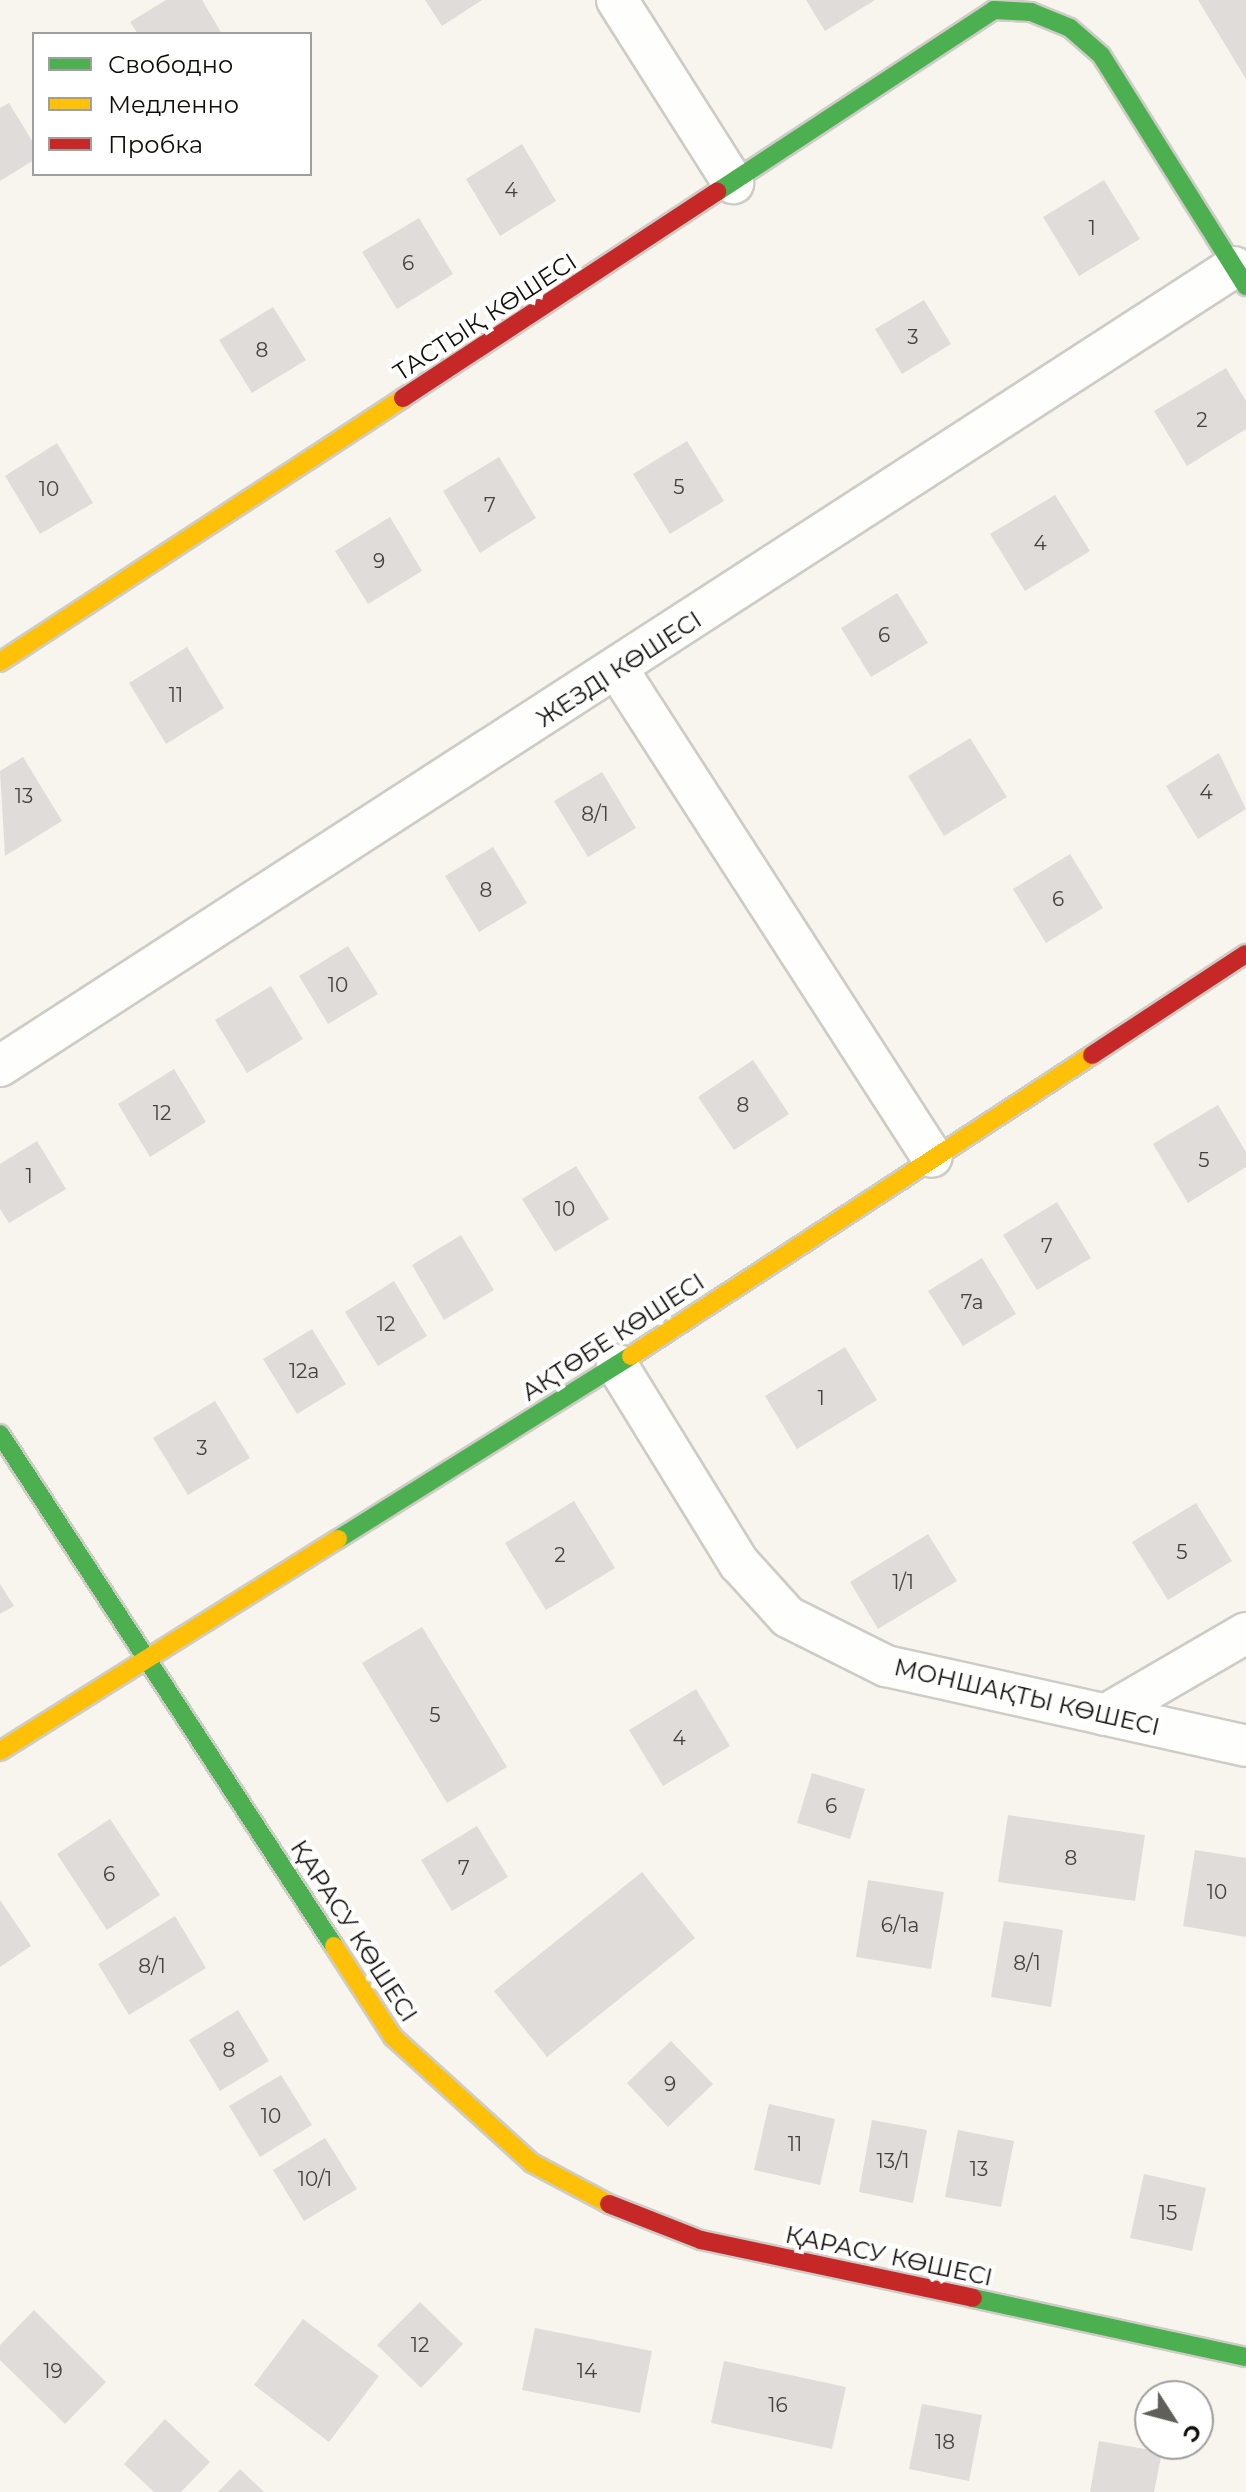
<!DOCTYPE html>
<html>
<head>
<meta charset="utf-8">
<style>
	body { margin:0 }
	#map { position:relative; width:1246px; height:2492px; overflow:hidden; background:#f8f5ee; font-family:Montserrat,sans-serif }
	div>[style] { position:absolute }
	.building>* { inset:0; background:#e0dcd9 }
	.roads { filter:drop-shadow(2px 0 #ceccc6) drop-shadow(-2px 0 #ceccc6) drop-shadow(0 2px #ceccc6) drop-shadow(0 -2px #ceccc6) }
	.street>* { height:40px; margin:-20px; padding:0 20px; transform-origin:20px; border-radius:20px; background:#fefefc }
	.fast>* { height:18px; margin:-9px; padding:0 9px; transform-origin:9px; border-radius:9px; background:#4caf50 }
	.slow>* { height:18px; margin:-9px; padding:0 9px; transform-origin:9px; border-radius:9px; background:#ffc107 }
	.jam>* { height:18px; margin:-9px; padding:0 9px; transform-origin:9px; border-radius:9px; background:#c62828 }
	span { translate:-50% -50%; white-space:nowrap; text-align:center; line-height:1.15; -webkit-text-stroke:8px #fff; paint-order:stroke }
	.number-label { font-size:20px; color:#44423d }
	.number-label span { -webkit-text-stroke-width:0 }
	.street-label { font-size:24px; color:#100e09 }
	.legend { position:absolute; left:32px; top:32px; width:280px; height:144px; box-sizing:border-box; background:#fff; border:2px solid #9f9f9d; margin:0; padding:10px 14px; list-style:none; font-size:24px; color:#100e09 }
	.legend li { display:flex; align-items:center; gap:16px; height:40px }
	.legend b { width:40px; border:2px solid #9f9f9d }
	.north { position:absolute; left:1134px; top:2380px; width:80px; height:80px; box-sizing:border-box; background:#fff; border:2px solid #9f9f9d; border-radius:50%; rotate:126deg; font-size:22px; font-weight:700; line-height:32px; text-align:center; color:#100e09 }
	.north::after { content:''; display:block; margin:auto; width:28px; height:36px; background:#615f59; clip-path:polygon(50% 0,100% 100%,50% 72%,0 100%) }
</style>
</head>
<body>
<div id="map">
	<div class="building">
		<i style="clip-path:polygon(166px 0,202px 0,222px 34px,138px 34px,130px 22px)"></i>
		<i style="clip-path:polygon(425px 0,482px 0,442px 26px)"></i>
		<i style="clip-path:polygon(806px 0,875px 0,825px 31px)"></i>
		<i style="clip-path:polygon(1198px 0,1246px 0,1246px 79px)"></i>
		<i style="clip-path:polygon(9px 103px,34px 144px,34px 160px,0 181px,0 108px)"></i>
		<i style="clip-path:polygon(522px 144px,556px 201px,500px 236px,466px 179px)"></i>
		<i style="clip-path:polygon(1104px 180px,1140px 239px,1079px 276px,1043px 217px)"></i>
		<i style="clip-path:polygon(419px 218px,453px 274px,397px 309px,362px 252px)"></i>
		<i style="clip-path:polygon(924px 300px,951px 344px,902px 374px,875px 329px)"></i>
		<i style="clip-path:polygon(273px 307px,306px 360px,252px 393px,219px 340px)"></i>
		<i style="clip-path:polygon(1226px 368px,1246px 401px,1246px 429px,1187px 466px,1154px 411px)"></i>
		<i style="clip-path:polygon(687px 441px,724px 501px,670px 534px,633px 474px)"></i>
		<i style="clip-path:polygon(57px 443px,93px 503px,40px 534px,5px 476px)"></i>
		<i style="clip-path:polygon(499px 457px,536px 518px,480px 553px,443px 491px)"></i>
		<i style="clip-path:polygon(1055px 495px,1090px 551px,1025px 591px,990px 534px)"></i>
		<i style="clip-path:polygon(390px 517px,422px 571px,368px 604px,335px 551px)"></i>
		<i style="clip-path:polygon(897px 593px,928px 643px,871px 677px,841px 628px)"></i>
		<i style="clip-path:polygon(187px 647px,224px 708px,166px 744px,129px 683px)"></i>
		<i style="clip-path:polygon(970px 738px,1007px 797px,944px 836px,908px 776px)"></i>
		<i style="clip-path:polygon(1219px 753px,1246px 809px,1198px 839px,1166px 786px)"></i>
		<i style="clip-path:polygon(23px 757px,62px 821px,5px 856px,0 771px)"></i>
		<i style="clip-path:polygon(602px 772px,636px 828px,588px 857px,554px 801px)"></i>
		<i style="clip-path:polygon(493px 847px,527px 903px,479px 932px,445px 876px)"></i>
		<i style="clip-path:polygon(1070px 854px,1103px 908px,1046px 943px,1013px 889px)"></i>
		<i style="clip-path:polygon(348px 946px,378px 994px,328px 1024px,299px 976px)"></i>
		<i style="clip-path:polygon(271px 986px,303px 1039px,247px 1073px,215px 1020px)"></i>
		<i style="clip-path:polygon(753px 1060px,789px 1114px,734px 1150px,698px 1097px)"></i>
		<i style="clip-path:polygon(174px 1069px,206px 1122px,150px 1157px,118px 1104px)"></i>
		<i style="clip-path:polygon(1218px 1105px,1246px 1152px,1246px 1167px,1188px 1203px,1153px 1144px)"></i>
		<i style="clip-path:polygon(37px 1141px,66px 1189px,9px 1223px,0 1209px,0 1164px)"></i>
		<i style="clip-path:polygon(576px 1166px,609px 1219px,555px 1252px,522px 1199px)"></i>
		<i style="clip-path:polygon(1057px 1202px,1091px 1258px,1037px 1290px,1003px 1235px)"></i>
		<i style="clip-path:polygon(461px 1235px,494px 1290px,444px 1320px,412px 1265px)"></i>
		<i style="clip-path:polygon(982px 1258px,1016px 1314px,963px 1346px,928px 1291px)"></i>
		<i style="clip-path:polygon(394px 1281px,427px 1336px,378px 1366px,345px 1312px)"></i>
		<i style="clip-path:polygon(312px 1329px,346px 1384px,297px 1414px,263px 1359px)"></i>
		<i style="clip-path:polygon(845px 1347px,877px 1400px,797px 1449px,765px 1396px)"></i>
		<i style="clip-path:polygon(215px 1401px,250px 1458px,188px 1495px,153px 1438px)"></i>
		<i style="clip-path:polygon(574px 1501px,615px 1568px,546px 1610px,505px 1543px)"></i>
		<i style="clip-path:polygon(1196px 1503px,1232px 1561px,1168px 1600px,1132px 1542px)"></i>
		<i style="clip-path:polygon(928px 1534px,957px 1581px,878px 1629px,850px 1582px)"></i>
		<i style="clip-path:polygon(0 1584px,14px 1606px,0 1614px)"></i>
		<i style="clip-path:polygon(422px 1627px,507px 1767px,447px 1803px,362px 1663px)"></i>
		<i style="clip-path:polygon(696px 1689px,730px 1746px,663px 1786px,629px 1730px)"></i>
		<i style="clip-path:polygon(812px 1773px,865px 1789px,850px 1839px,797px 1823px)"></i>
		<i style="clip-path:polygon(1008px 1815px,1145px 1835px,1135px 1901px,998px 1882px)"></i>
		<i style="clip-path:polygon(110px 1819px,160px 1895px,107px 1930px,57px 1854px)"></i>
		<i style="clip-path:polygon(477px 1826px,508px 1877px,452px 1911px,421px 1860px)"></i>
		<i style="clip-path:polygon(1195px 1850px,1246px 1858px,1246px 1937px,1183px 1926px)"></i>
		<i style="clip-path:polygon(642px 1872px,695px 1938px,547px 2057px,494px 1991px)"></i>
		<i style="clip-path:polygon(868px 1880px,944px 1892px,931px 1969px,856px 1957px)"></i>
		<i style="clip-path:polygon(0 1900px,31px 1946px,0 1967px)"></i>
		<i style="clip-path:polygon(175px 1916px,206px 1968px,129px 2015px,98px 1964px)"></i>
		<i style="clip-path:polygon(1004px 1921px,1063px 1930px,1051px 2007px,991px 1997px)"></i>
		<i style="clip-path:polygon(238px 2010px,269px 2061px,220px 2091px,189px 2040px)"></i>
		<i style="clip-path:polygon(671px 2041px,713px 2084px,668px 2127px,627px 2083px)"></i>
		<i style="clip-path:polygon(281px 2075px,312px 2125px,260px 2157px,229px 2106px)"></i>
		<i style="clip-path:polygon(769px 2104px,835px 2119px,820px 2185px,754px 2170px)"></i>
		<i style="clip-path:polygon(872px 2120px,927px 2130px,913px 2203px,859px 2192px)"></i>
		<i style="clip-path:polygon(958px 2130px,1014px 2141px,1001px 2207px,945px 2197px)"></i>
		<i style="clip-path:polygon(325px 2138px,357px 2189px,304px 2221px,273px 2170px)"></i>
		<i style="clip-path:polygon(1144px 2174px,1206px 2188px,1192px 2251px,1130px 2238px)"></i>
		<i style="clip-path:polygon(420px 2302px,463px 2344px,421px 2388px,377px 2345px)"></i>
		<i style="clip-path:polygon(34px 2310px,106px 2382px,65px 2424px,0 2360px,0 2345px)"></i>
		<i style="clip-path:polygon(303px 2319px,379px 2376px,329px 2442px,254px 2385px)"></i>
		<i style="clip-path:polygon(535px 2328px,652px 2351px,640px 2413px,522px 2390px)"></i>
		<i style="clip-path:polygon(724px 2361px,846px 2387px,832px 2449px,711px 2423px)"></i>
		<i style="clip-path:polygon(922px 2404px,982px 2415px,969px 2481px,909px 2469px)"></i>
		<i style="clip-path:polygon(165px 2419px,210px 2462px,181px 2492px,154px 2492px,124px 2464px)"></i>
		<i style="clip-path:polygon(1099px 2441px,1162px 2452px,1154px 2492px,1090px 2492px)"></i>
		<i style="clip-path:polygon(240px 2469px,264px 2492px,218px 2492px)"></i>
	</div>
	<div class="roads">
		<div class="street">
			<i style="left:617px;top:0;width:217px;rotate:57.6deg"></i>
			<i style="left:618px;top:670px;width:579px;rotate:57.19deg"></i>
			<i style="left:0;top:1066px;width:1470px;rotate:-32.92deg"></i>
			<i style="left:617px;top:1365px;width:233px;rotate:58.4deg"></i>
			<i style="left:739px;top:1563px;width:73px;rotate:47.8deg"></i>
			<i style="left:788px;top:1617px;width:110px;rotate:26.6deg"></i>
			<i style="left:886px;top:1666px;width:369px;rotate:12.5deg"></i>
			<i style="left:1105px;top:1715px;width:163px;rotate:-30.2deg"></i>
		</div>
		<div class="fast">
			<i style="left:717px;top:192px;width:331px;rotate:-33.3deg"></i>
			<i style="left:994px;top:10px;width:37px;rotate:3deg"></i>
			<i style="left:1031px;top:12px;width:42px;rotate:22.3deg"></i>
			<i style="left:1070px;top:28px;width:41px;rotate:41.1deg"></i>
			<i style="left:1101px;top:55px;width:273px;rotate:57.9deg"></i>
			<i style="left:0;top:1434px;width:611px;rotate:56.88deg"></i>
			<i style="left:338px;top:1539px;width:345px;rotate:-32deg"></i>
			<i style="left:973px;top:2298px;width:279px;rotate:12.2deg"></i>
		</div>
		<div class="slow">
			<i style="left:0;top:662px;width:482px;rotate:-33.2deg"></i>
			<i style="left:631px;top:1356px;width:551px;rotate:-33.14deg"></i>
			<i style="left:0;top:1751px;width:399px;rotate:-32.1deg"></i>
			<i style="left:334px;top:1946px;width:108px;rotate:57deg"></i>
			<i style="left:393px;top:2037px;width:188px;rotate:42.2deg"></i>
			<i style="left:532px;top:2163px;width:87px;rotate:28deg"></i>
		</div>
		<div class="jam">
			<i style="left:403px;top:398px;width:376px;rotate:-33.3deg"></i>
			<i style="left:1092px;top:1055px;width:184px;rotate:-33.3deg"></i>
			<i style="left:609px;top:2204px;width:99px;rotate:21.4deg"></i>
			<i style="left:701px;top:2240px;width:278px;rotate:12deg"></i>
		</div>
	</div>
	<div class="number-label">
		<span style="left:511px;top:190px">4</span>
		<span style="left:1092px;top:228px">1</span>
		<span style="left:408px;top:263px">6</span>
		<span style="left:913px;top:337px">3</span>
		<span style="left:262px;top:350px">8</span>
		<span style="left:1202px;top:420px">2</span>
		<span style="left:679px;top:487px">5</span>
		<span style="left:49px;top:489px">10</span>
		<span style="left:490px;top:505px">7</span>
		<span style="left:1040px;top:543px">4</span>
		<span style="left:379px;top:561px">9</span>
		<span style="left:884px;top:635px">6</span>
		<span style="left:176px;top:695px">11</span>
		<span style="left:1206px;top:792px">4</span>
		<span style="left:24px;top:796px">13</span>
		<span style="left:595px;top:814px">8/1</span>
		<span style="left:486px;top:890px">8</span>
		<span style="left:1058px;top:899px">6</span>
		<span style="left:338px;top:985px">10</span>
		<span style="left:743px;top:1105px">8</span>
		<span style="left:162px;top:1113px">12</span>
		<span style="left:1204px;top:1160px">5</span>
		<span style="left:29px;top:1176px">1</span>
		<span style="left:565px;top:1209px">10</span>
		<span style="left:1047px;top:1246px">7</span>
		<span style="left:972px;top:1302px">7а</span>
		<span style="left:386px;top:1324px">12</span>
		<span style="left:304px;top:1371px">12а</span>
		<span style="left:821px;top:1398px">1</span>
		<span style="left:202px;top:1448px">3</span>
		<span style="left:1182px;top:1552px">5</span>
		<span style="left:560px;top:1555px">2</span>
		<span style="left:903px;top:1582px">1/1</span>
		<span style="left:435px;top:1715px">5</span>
		<span style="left:679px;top:1738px">4</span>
		<span style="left:831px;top:1806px">6</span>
		<span style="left:1071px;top:1858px">8</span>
		<span style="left:464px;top:1868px">7</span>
		<span style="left:109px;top:1874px">6</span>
		<span style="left:1217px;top:1892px">10</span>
		<span style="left:900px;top:1925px">6/1а</span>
		<span style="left:1027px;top:1963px">8/1</span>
		<span style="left:152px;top:1966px">8/1</span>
		<span style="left:229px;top:2050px">8</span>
		<span style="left:670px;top:2084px">9</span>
		<span style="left:271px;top:2116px">10</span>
		<span style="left:795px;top:2144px">11</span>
		<span style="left:893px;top:2161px">13/1</span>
		<span style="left:979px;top:2169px">13</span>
		<span style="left:315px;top:2179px">10/1</span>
		<span style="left:1168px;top:2213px">15</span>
		<span style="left:420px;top:2345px">12</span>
		<span style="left:53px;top:2371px">19</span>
		<span style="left:587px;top:2371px">14</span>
		<span style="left:778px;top:2405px">16</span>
		<span style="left:945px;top:2442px">18</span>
	</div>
	<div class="street-label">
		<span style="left:485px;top:317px;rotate:-33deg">ТАСТЫҚ КӨШЕСІ</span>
		<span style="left:619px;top:669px;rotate:-33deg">ЖЕЗДІ КӨШЕСІ</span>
		<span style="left:613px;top:1337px;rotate:-33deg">АҚТӨБЕ КӨШЕСІ</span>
		<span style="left:1027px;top:1697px;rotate:13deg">МОНШАҚТЫ КӨШЕСІ</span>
		<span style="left:354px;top:1931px;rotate:57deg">ҚАРАСУ КӨШЕСІ</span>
		<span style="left:889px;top:2256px;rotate:12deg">ҚАРАСУ КӨШЕСІ</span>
	</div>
	<ul class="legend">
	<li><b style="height:10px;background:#4caf50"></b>Свободно</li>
	<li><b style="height:10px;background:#ffc107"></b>Медленно</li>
	<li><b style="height:10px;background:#c62828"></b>Пробка</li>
	</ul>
	<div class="north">С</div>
</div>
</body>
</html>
